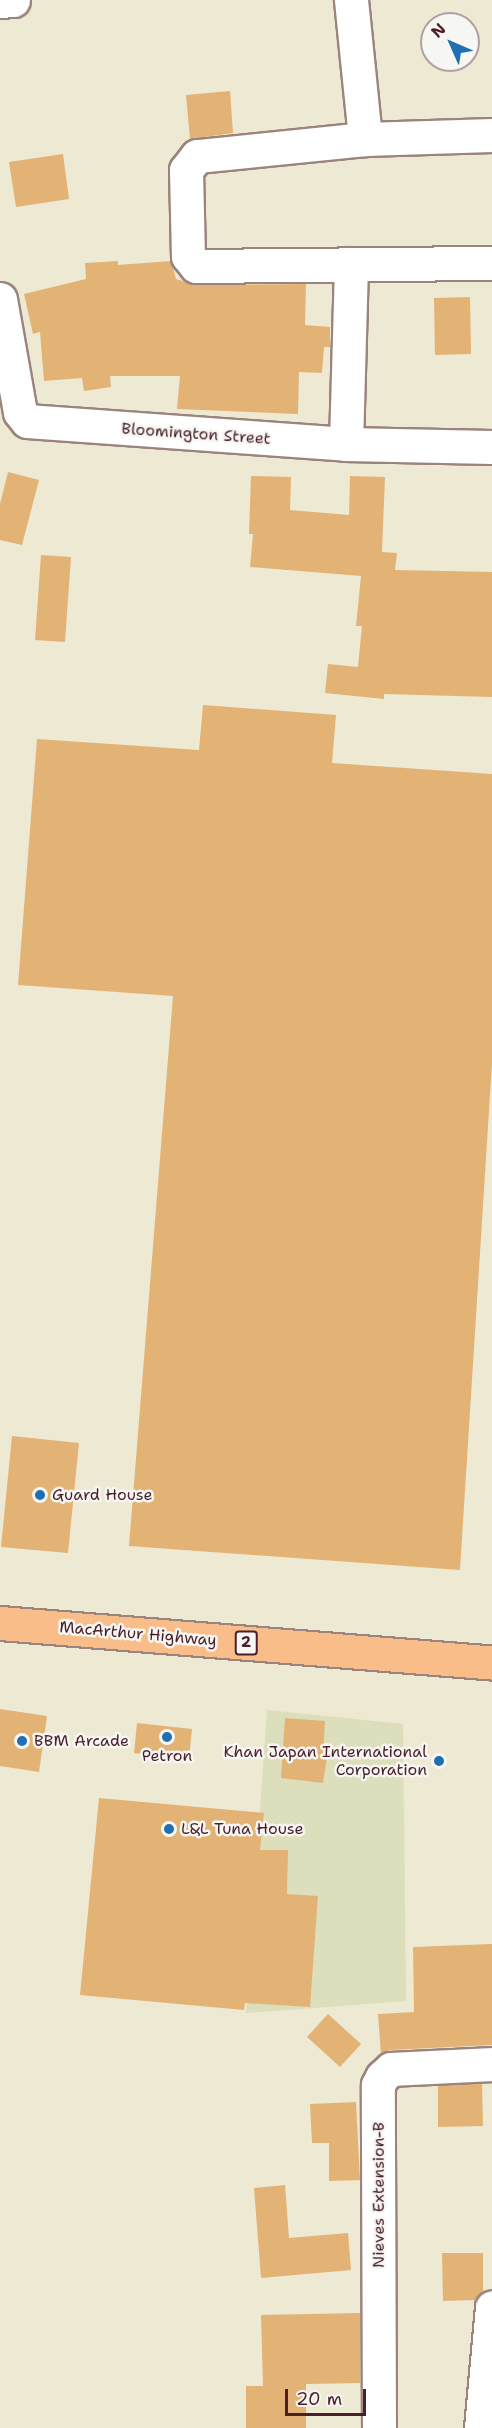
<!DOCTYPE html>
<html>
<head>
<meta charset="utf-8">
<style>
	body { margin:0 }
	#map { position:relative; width:492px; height:2428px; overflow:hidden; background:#ede9d2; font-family:"Shantell Sans",sans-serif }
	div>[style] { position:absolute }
	.built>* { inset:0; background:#dcdebc }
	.building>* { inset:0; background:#e3b376 }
	.roads { filter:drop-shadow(2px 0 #9c847e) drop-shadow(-2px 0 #9c847e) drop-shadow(0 2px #9c847e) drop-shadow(0 -2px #9c847e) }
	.minor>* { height:33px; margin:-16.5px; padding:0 16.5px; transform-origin:16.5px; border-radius:16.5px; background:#fff }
	.highway>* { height:33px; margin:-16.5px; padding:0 16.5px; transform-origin:16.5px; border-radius:16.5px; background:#f8bd88 }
	.dots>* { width:16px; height:16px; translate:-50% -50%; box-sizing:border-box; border:3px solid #f6f6f2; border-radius:50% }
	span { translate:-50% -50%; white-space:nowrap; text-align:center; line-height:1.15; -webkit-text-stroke:5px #f6f6f2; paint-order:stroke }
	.shield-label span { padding:2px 4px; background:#f6f6f2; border:2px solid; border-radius:4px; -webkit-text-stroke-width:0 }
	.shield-label { font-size:15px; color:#4a1f2b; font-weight:700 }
	.street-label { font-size:16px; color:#4a1f2b }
	.poi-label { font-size:16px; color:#4a1f2b }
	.left { translate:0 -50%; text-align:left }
	.right { translate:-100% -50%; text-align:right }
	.north { position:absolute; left:420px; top:12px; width:60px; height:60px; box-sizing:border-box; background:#f6f6f2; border:2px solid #b1a0a2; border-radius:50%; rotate:315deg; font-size:16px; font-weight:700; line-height:24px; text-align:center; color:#4a1f2b }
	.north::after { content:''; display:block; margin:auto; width:21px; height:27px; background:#1f6fb2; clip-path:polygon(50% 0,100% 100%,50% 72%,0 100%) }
	.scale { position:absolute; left:285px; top:2389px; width:81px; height:27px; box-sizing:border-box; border:3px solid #4a1f2b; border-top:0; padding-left:8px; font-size:18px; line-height:21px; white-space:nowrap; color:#4a1f2b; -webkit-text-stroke:4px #f6f6f2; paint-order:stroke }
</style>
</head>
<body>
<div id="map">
	<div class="built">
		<i style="clip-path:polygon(267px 1710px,403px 1724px,406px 2001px,246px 2013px)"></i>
	</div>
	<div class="building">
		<i style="clip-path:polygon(230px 91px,233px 133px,190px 139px,186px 95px)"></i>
		<i style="clip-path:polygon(63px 154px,69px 199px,16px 207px,9px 162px)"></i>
		<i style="clip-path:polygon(118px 261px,118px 265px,171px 261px,176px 279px,196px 285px,306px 284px,305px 325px,330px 327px,330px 347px,324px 347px,322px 373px,299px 372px,298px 414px,177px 409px,180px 376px,110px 376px,111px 387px,84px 391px,82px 378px,44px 381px,40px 332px,33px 334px,24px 294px,86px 279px,85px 263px)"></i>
		<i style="clip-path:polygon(470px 297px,471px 354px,435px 355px,434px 298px)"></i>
		<i style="clip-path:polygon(8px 472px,39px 480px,22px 545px,0 540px,0 504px)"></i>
		<i style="clip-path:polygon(251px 476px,291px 477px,290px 510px,349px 515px,350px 476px,385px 477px,382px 552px,397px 553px,395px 570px,492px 572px,492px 697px,384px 694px,384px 699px,325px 693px,328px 664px,358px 667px,362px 626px,356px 626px,361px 576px,250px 567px,253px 534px,249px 534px)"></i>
		<i style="clip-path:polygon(41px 555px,71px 557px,65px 642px,35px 640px)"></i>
		<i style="clip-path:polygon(203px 705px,336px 715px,332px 763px,492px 774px,492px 1063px,460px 1570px,129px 1546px,173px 996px,18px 985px,37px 739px,199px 750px)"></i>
		<i style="clip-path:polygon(12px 1436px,79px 1443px,68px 1553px,1px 1547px)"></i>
		<i style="clip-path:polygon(0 1709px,47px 1716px,39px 1772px,0 1766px)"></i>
		<i style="clip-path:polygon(285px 1718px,325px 1721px,323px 1757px,327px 1757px,323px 1783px,281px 1778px)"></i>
		<i style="clip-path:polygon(137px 1723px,192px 1729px,189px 1759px,134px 1753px)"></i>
		<i style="clip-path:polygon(99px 1798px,264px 1813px,260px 1850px,288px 1850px,287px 1894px,318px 1896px,310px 2007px,245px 2003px,244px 2010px,80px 1995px)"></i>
		<i style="clip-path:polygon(492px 1944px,492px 2045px,390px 2050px,381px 2054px,378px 2014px,414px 2012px,413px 1947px)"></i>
		<i style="clip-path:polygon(328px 2014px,361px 2044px,340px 2067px,307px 2037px)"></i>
		<i style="clip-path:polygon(482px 2083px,483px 2126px,438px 2127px,438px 2085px)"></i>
		<i style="clip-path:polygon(356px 2102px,360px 2180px,329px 2181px,329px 2143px,312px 2143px,310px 2104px)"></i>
		<i style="clip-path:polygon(285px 2185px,289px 2238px,348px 2233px,351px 2270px,261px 2278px,254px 2188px)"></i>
		<i style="clip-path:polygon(442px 2253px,483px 2253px,483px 2292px,475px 2300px,443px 2301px)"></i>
		<i style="clip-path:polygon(360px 2313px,360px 2383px,306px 2384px,306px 2428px,246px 2428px,246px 2386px,263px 2386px,261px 2315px)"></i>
	</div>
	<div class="roads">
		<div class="minor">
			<i style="left:351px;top:0;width:140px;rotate:84.2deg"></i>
			<i style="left:0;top:1px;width:13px;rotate:-4deg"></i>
			<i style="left:492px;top:135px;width:127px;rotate:178.2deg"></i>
			<i style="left:365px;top:139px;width:169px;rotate:174.2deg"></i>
			<i style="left:197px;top:156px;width:18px;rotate:128deg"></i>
			<i style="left:186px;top:170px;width:86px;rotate:88.7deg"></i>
			<i style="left:188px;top:256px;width:13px;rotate:51deg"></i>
			<i style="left:196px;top:266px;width:296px;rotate:-0.6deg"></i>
			<i style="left:0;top:299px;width:115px;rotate:80deg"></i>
			<i style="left:20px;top:412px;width:11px;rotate:52deg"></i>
			<i style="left:27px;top:421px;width:320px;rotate:4.1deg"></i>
			<i style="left:346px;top:444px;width:146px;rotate:1.2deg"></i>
			<i style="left:346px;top:444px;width:180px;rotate:-88.4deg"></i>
			<i style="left:379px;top:2428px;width:343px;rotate:-90.2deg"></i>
			<i style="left:378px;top:2085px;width:9px;rotate:-63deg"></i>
			<i style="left:382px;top:2077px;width:12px;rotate:-42deg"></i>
			<i style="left:391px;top:2069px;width:101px;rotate:-2.8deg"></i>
			<i style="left:481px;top:2428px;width:121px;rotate:-84.8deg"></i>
		</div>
		<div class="highway">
			<i style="left:0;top:1623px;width:494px;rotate:4.6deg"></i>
		</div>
	</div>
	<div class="dots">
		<i style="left:40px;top:1495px;background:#1f6fb2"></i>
		<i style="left:167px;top:1737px;background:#1f6fb2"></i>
		<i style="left:22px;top:1741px;background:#1f6fb2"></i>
		<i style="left:439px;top:1761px;background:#1f6fb2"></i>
		<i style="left:169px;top:1829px;background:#1f6fb2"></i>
	</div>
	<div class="shield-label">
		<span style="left:246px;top:1643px">2</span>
	</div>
	<div class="street-label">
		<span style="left:196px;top:434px;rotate:4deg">Bloomington Street</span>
		<span style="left:138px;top:1634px;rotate:5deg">MacArthur Highway</span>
		<span style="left:379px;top:2195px;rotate:-90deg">Nieves Extension-B</span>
	</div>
	<div class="poi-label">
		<span class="left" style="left:52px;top:1495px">Guard House</span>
		<span class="left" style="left:34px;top:1741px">BBM Arcade</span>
		<span class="right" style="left:427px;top:1761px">Khan Japan International<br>Corporation</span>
		<span style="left:167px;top:1756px">Petron</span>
		<span class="left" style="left:181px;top:1829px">L&amp;L Tuna House</span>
	</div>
	<div class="north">N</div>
	<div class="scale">20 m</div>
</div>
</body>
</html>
